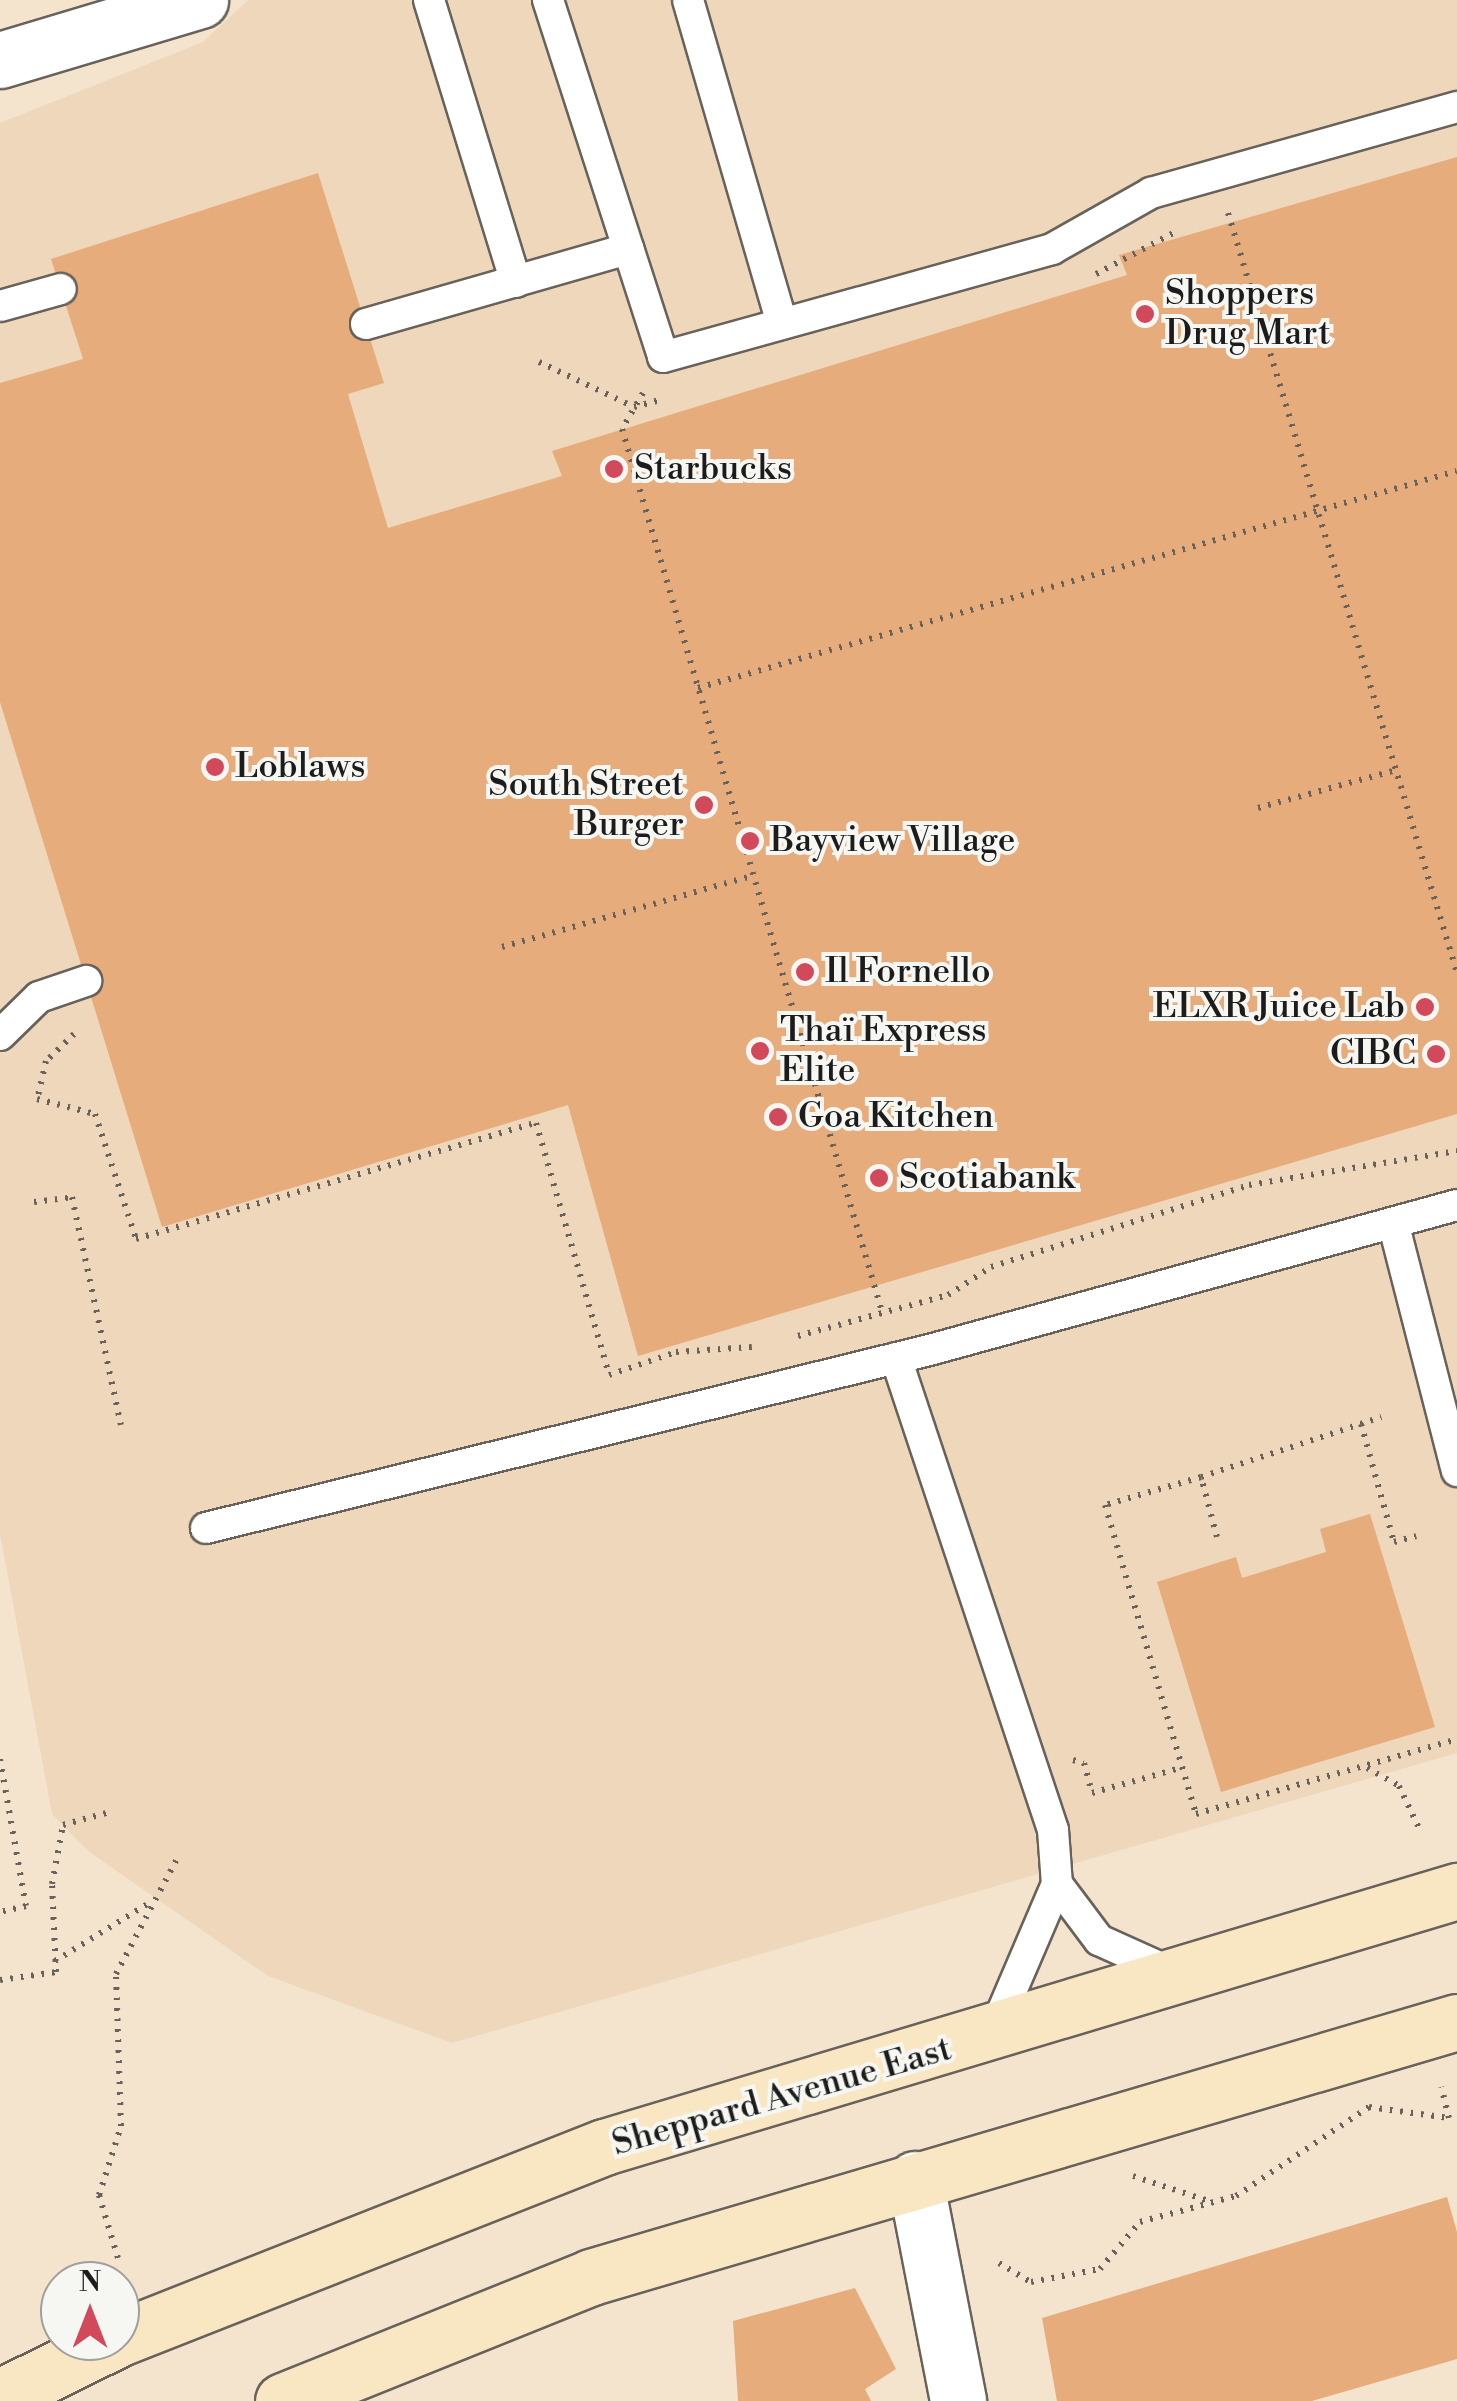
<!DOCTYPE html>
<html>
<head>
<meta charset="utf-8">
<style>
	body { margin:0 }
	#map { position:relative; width:1457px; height:2401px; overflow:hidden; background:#f4e4ce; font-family:"Libre Bodoni",serif }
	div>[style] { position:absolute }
	.built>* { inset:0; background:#eed7bb }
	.building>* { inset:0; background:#e6ac7c }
	.path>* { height:6px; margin-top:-3px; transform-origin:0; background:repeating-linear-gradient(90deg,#68625a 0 2.5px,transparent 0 10.5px) }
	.roads { filter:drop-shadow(2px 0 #68625a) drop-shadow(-2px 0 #68625a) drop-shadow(0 2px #68625a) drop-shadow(0 -2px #68625a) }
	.lane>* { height:30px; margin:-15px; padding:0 15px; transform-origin:15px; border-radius:15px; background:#fff }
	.street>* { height:55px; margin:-27.5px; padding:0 27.5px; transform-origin:27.5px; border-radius:27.5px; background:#fff }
	.secondary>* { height:55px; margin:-27.5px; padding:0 27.5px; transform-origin:27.5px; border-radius:27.5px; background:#f9e7c3 }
	.dots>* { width:28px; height:28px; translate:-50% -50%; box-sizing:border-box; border:5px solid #f6f6f2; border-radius:50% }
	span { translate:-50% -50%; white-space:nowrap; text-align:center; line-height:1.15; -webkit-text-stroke:8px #f6f6f2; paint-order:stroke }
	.poi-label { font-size:35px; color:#1c1c1c }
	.left { translate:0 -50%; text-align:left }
	.right { translate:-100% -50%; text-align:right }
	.street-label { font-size:35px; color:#1c1c1c }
	.north { position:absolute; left:40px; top:2261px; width:100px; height:100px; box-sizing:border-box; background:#f6f6f2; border:2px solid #9f9f9c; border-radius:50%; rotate:0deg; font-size:28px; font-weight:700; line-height:40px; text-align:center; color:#1c1c1c }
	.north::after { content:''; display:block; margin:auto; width:35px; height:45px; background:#d1495b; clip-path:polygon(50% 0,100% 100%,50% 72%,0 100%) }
</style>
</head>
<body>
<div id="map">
	<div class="built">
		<i style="clip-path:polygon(248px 0,1457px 0,1457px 1753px,452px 2043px,268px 1976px,88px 1851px,52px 1814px,0 1534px,0 123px,203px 42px)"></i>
	</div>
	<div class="building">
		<i style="clip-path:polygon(1457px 157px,1457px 1114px,638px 1356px,568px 1105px,162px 1227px,0 702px,0 383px,83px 359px,51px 259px,318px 173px,384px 383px,348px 394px,388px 528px,562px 476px,552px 451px,1127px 275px,1119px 255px)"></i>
		<i style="clip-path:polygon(1370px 1514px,1435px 1727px,1221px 1792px,1157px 1582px,1236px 1557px,1242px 1578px,1326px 1552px,1320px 1529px)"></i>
		<i style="clip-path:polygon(1447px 2197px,1457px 2232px,1457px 2359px,1312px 2401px,1057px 2401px,1042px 2318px)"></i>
		<i style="clip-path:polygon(855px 2288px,896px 2369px,865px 2389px,871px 2401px,738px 2401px,733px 2321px)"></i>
	</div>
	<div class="path">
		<i style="left:1228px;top:213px;width:794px;rotate:73.23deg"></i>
		<i style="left:1096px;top:274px;width:92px;rotate:-28deg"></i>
		<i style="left:539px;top:362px;width:105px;rotate:25.3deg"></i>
		<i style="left:634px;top:407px;width:28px;rotate:-15deg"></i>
		<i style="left:643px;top:393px;width:42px;rotate:120.3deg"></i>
		<i style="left:622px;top:429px;width:920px;rotate:73.59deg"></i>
		<i style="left:698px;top:688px;width:789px;rotate:-15.96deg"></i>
		<i style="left:1258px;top:808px;width:143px;rotate:-15.4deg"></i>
		<i style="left:502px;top:947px;width:259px;rotate:-15.9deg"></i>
		<i style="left:74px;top:1034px;width:39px;rotate:136deg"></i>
		<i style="left:46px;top:1061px;width:39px;rotate:103deg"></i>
		<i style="left:37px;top:1099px;width:60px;rotate:14.5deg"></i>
		<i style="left:95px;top:1114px;width:132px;rotate:71.8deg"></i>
		<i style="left:136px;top:1239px;width:416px;rotate:-16.2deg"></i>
		<i style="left:536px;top:1123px;width:262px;rotate:73.8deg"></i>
		<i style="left:609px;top:1375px;width:71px;rotate:-18.9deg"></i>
		<i style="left:676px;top:1352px;width:76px;rotate:-3.8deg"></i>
		<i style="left:34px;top:1202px;width:38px;rotate:-7deg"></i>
		<i style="left:72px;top:1197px;width:233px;rotate:77.9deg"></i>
		<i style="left:798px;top:1336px;width:156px;rotate:-15.3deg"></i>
		<i style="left:948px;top:1295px;width:51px;rotate:-33.1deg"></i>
		<i style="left:991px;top:1267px;width:271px;rotate:-17.6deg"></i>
		<i style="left:1249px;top:1185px;width:211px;rotate:-9.3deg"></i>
		<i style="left:1361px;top:1424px;width:123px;rotate:74.4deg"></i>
		<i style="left:1394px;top:1542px;width:23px;rotate:-15deg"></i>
		<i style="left:1201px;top:1477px;width:190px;rotate:-18.4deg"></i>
		<i style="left:1217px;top:1537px;width:62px;rotate:-104.9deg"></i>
		<i style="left:1201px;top:1477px;width:100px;rotate:163.7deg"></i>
		<i style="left:1105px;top:1505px;width:322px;rotate:73.6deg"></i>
		<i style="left:1196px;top:1814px;width:272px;rotate:-16deg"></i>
		<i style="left:0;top:1759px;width:149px;rotate:80deg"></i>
		<i style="left:26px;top:1906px;width:27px;rotate:167deg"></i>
		<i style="left:1073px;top:1760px;width:11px;rotate:15deg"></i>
		<i style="left:1084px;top:1763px;width:31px;rotate:75deg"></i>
		<i style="left:1092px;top:1793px;width:91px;rotate:-15.9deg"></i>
		<i style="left:1367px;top:1768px;width:37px;rotate:29deg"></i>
		<i style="left:1399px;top:1786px;width:47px;rotate:64.5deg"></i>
		<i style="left:55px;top:1961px;width:110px;rotate:-31.7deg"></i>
		<i style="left:0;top:1980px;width:57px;rotate:-8.1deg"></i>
		<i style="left:56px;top:1972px;width:88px;rotate:-92.6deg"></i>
		<i style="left:52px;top:1884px;width:60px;rotate:-79.4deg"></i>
		<i style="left:63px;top:1825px;width:49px;rotate:-15.5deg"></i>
		<i style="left:1133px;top:2176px;width:77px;rotate:18.2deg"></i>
		<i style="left:118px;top:2258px;width:66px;rotate:-106.8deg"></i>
		<i style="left:99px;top:2195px;width:72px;rotate:-72.3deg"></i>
		<i style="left:121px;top:2126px;width:152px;rotate:-91.9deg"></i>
		<i style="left:116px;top:1974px;width:132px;rotate:-62.1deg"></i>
		<i style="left:999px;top:2263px;width:37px;rotate:31deg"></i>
		<i style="left:1031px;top:2282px;width:70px;rotate:-10.7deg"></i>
		<i style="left:1100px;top:2269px;width:62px;rotate:-49.6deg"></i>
		<i style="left:1140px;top:2222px;width:99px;rotate:-15.2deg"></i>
		<i style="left:1236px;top:2196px;width:160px;rotate:-33.8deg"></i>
		<i style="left:1369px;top:2107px;width:81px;rotate:7.8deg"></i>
		<i style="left:1449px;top:2118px;width:32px;rotate:-104deg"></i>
	</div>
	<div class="roads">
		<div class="lane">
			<i style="left:429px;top:0;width:295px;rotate:72.9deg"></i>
			<i style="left:548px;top:0;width:375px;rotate:72.1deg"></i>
			<i style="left:663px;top:357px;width:404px;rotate:-15.5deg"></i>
			<i style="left:1052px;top:249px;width:114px;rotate:-29.5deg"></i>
			<i style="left:1151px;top:193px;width:318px;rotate:-15.7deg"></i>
			<i style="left:688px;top:0;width:337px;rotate:73.8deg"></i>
			<i style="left:0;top:306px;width:63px;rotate:-15.6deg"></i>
			<i style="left:366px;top:324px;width:273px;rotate:-16deg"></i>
			<i style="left:0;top:1035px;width:54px;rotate:-44.3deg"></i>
			<i style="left:39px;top:997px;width:50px;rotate:-18.8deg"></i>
			<i style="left:1394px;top:1226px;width:253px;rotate:75.6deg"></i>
			<i style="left:896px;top:1358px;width:497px;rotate:71.6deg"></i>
			<i style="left:1053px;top:1830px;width:54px;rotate:85.8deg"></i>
			<i style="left:1057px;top:1884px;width:160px;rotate:113.2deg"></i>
			<i style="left:206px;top:1528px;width:749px;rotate:-13.83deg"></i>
			<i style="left:933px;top:1349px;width:543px;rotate:-15.37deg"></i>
			<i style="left:1057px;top:1884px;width:70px;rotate:53.1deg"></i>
			<i style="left:1099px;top:1940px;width:76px;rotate:24.2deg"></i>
		</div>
		<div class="street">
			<i style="left:0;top:60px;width:209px;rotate:-16.7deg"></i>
			<i style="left:915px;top:2179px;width:226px;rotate:79deg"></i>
		</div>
		<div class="secondary">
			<i style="left:120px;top:2338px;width:520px;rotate:-21.54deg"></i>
			<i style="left:604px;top:2147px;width:891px;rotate:-16.71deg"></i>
			<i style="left:0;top:2397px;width:127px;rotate:-26.2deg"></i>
			<i style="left:283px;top:2401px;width:332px;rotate:-21.9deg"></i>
			<i style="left:591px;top:2277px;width:903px;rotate:-16.41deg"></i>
		</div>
	</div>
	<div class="dots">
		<i style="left:1145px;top:314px;background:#d1495b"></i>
		<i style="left:614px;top:469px;background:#d1495b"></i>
		<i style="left:215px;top:767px;background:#d1495b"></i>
		<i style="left:704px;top:805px;background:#d1495b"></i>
		<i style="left:750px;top:841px;background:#d1495b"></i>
		<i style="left:805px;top:972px;background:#d1495b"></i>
		<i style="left:1425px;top:1007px;background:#d1495b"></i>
		<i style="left:760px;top:1051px;background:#d1495b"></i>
		<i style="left:1436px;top:1054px;background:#d1495b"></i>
		<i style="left:778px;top:1117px;background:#d1495b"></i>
		<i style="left:879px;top:1178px;background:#d1495b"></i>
	</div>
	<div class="poi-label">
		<span class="left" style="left:1165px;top:314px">Shoppers<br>Drug Mart</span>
		<span class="left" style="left:634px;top:469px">Starbucks</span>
		<span class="left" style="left:235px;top:767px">Loblaws</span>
		<span class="right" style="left:684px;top:805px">South Street<br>Burger</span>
		<span class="left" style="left:770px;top:841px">Bayview Village</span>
		<span class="left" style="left:825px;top:972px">Il Fornello</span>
		<span class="right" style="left:1405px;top:1007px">ELXR Juice Lab</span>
		<span class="left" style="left:780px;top:1051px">Thaï Express<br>Elite</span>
		<span class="right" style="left:1416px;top:1054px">CIBC</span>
		<span class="left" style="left:798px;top:1117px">Goa Kitchen</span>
		<span class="left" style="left:899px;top:1178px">Scotiabank</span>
	</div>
	<div class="street-label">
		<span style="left:782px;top:2097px;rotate:-16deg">Sheppard Avenue East</span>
	</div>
	<div class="north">N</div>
</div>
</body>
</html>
